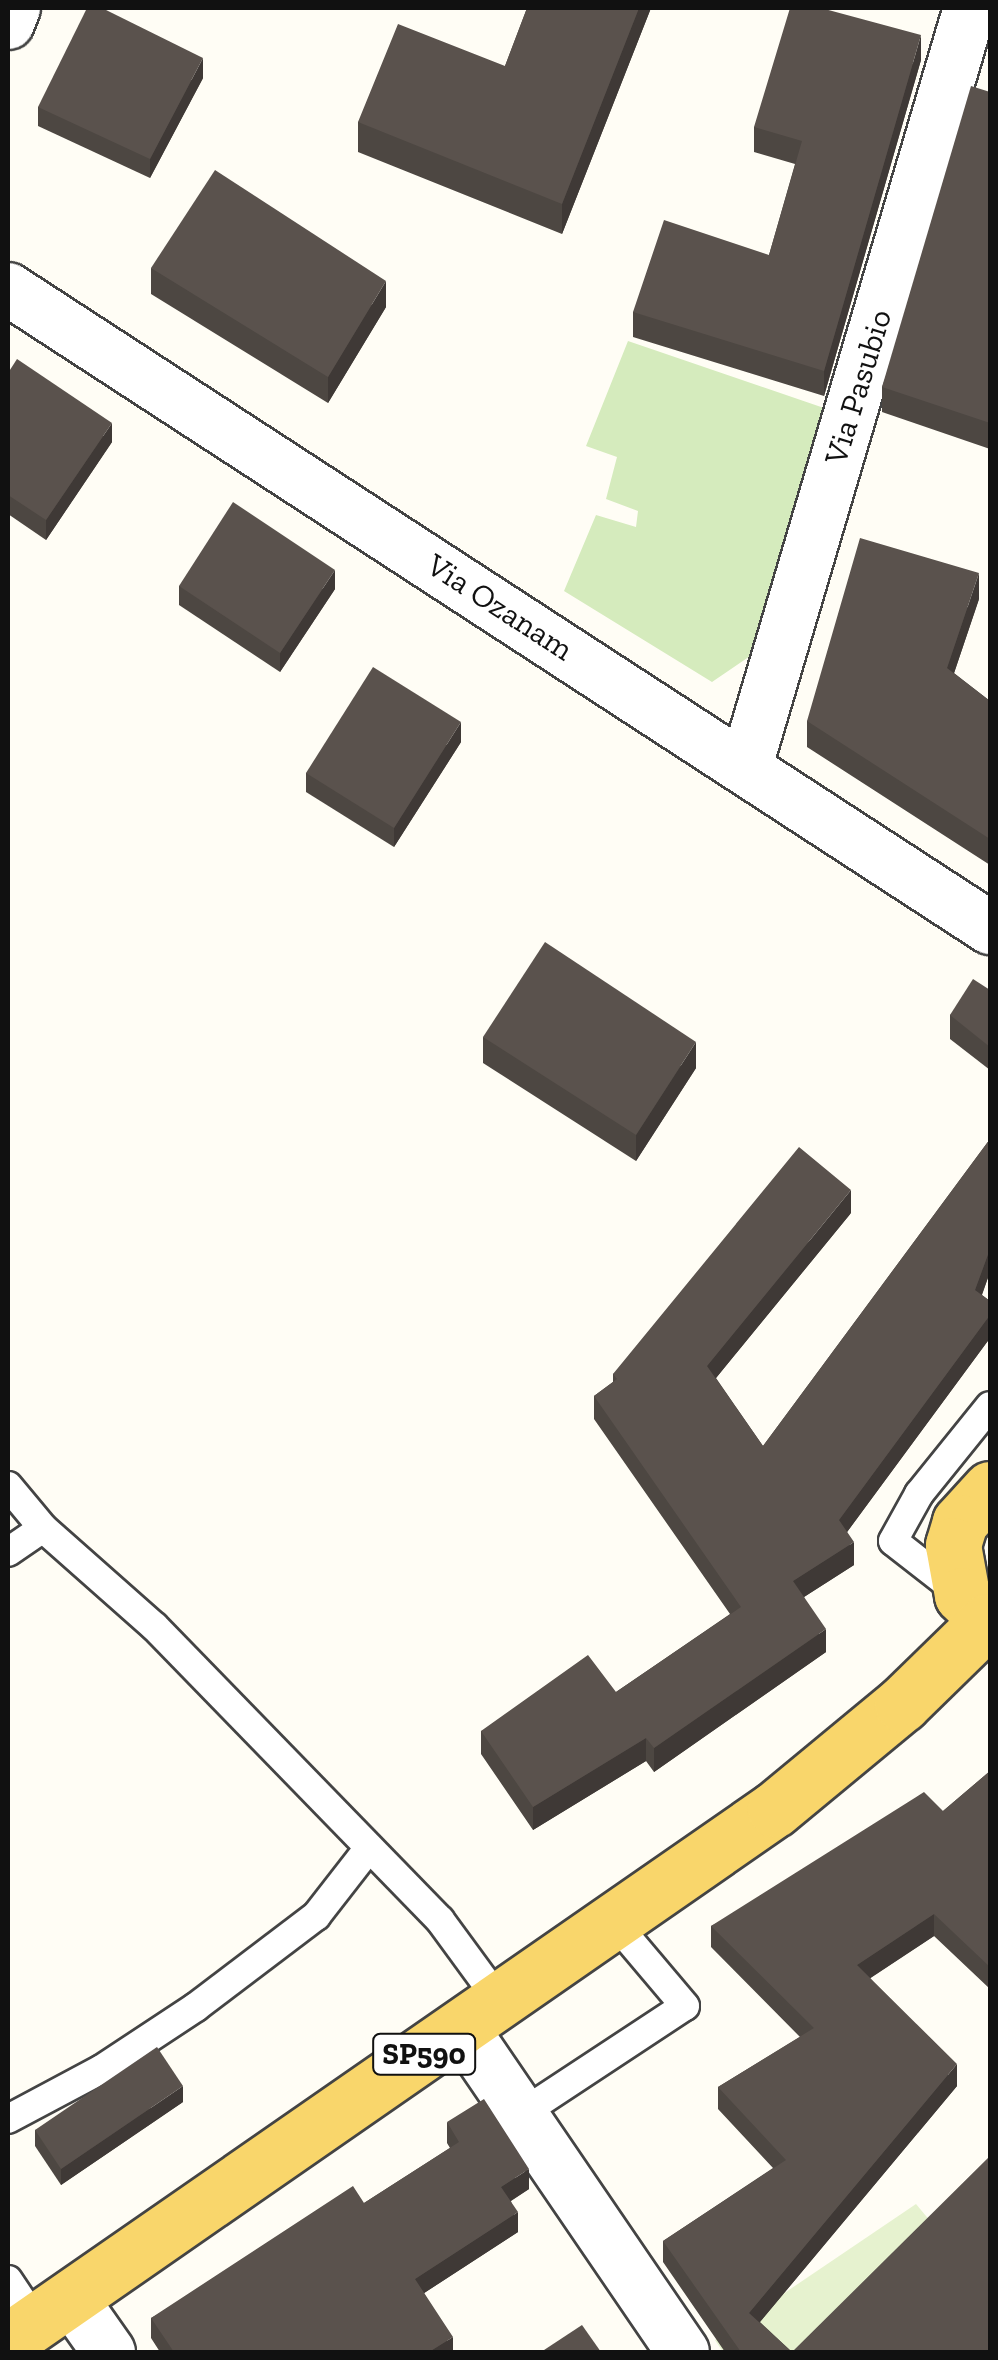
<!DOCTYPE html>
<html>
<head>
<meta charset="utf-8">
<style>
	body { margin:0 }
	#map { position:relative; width:998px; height:2360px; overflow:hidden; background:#fffdf5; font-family:"Zilla Slab",serif }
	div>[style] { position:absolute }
	.green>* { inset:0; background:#d5ebbd }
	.pitch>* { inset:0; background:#e6f2cf }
	.roads { filter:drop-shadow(2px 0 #444) drop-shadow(-2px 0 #444) drop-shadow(0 2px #444) drop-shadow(0 -2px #444) }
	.lane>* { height:28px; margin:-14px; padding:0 14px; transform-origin:14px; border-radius:14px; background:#fff }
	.street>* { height:52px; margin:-26px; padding:0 26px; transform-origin:26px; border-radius:26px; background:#fff }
	.primary>* { height:55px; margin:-27.5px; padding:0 27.5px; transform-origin:27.5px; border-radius:27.5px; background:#f9d66b }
	.wall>* { inset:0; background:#4d4742 }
	.shaded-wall>* { inset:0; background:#3f3936 }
	.building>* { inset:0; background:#5a524d }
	span { translate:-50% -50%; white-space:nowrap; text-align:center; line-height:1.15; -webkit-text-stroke:10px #fff; paint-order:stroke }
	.shield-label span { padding:2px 8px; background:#fff; border:2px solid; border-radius:8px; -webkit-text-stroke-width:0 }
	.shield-label { font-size:30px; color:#111; font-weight:700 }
	.street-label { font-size:32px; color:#111 }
	.frame { position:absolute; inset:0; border:10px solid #111; pointer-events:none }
</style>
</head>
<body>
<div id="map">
	<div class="green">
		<i style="clip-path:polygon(628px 341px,824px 408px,756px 652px,712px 682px,564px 591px,596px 515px,636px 527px,638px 511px,606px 499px,617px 457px,586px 446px)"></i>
	</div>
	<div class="pitch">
		<i style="clip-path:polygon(916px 2204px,966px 2264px,990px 2352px,723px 2352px,715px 2340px)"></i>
	</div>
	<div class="roads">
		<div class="lane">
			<i style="left:8px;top:1486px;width:55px;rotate:50.2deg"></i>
			<i style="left:8px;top:1552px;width:42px;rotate:-34.4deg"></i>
			<i style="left:43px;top:1528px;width:149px;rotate:41.5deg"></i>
			<i style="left:155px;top:1627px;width:409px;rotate:45.8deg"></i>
			<i style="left:440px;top:1920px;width:102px;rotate:53.8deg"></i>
			<i style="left:957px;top:1591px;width:81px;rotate:-142deg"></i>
			<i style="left:893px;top:1541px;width:54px;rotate:-61deg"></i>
			<i style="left:919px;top:1494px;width:113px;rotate:-51.1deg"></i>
			<i style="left:521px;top:2114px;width:196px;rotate:-33.4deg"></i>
			<i style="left:685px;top:2006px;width:110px;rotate:-130.2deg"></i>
			<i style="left:8px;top:2119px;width:106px;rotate:-28deg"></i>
			<i style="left:102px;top:2069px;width:113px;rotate:-33.4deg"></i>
			<i style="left:196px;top:2007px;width:151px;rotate:-37.2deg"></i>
			<i style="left:316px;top:1916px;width:86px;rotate:-52.1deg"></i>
			<i style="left:8px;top:2280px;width:50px;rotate:56.3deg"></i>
		</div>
		<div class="street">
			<i style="left:8px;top:23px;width:16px;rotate:-68deg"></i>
			<i style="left:8px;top:289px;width:1172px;rotate:33.05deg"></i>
			<i style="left:746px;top:766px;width:790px;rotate:-73.54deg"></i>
			<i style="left:462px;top:2028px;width:392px;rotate:55.7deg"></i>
			<i style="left:71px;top:2298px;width:66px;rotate:54.9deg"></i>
		</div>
		<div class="primary">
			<i style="left:990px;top:1489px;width:45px;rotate:132.3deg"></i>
			<i style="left:960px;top:1522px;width:24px;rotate:107deg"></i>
			<i style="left:953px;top:1545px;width:51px;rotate:79.8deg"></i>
			<i style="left:962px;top:1595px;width:40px;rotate:45deg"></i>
			<i style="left:8px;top:2341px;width:933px;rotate:-34.75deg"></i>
			<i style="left:775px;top:1809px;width:165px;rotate:-39.6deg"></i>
			<i style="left:902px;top:1704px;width:117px;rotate:-44.3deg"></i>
		</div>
	</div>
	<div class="wall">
		<i style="clip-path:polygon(527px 8px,651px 8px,562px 234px,358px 152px,358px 122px,505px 66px)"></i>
		<i style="clip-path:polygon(921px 60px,824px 396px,633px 337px,633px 312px,769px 255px,795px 164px,754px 152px,754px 127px)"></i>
		<i style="clip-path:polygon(203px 78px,150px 178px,38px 126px,38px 107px)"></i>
		<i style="clip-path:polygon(990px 92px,990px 449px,882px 412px,882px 387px)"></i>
		<i style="clip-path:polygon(151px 268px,386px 307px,328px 403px,151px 294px)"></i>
		<i style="clip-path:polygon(8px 373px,112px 442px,46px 540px,8px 514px)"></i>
		<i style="clip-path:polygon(179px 586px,335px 589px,280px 672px,179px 605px)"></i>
		<i style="clip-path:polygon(979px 599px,954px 673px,990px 701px,990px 865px,807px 747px,807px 721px)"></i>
		<i style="clip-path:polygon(461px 742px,394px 847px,306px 792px,306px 773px)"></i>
		<i style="clip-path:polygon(990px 990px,990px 1070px,950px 1039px,950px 1015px)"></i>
		<i style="clip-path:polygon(483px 1037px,696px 1068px,636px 1161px,483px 1063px)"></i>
		<i style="clip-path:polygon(990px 1139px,990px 1272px,982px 1295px,990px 1301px,990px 1338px,847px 1532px,854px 1565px,804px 1597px,826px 1652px,654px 1772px,646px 1761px,533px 1830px,481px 1754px,481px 1731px,616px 1692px,730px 1614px,594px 1419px,594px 1396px,613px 1382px,613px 1374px,851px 1213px,716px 1378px,763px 1446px)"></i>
		<i style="clip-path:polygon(990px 1771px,990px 1989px,934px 1936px,870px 1978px,957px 2086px,760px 2322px,792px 2352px,990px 2352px,725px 2352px,663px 2262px,663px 2241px,773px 2168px,718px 2109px,718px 2087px,800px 2037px,711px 1947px,711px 1926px,943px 1811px)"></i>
		<i style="clip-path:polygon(183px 2102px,61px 2185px,35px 2146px,35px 2130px)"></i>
		<i style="clip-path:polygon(447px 2122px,529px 2189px,511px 2201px,518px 2232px,424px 2293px,453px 2352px,160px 2352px,151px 2338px,151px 2318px,364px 2203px,450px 2148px,447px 2143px)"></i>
	</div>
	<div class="shaded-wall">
		<i style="clip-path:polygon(639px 8px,651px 8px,562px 234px,562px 204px)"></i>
		<i style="clip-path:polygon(921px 35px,921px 60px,824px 396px,824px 371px)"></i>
		<i style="clip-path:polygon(203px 58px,203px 78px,150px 178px,150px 159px)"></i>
		<i style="clip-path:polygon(386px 281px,386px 307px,328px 403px,328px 377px)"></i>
		<i style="clip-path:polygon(112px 423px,112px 442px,46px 540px,46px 520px)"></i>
		<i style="clip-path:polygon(335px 570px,335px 589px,280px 672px,280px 653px)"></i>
		<i style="clip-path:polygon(979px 573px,979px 599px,947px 694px,947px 668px)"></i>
		<i style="clip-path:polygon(461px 722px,461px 742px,394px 847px,394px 828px)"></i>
		<i style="clip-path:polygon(696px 1042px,696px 1068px,636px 1161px,636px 1135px)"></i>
		<i style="clip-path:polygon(851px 1190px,851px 1213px,707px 1389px,707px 1366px)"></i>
		<i style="clip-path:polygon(990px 1249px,990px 1272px,975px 1313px,975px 1290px)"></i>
		<i style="clip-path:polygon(990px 1315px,990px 1338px,839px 1543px,839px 1520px)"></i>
		<i style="clip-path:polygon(854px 1542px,854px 1565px,793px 1604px,793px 1581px)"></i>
		<i style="clip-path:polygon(826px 1629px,826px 1652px,654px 1772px,654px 1748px)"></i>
		<i style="clip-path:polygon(646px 1738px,646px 1761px,533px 1830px,533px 1807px)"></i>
		<i style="clip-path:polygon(934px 1914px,934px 1936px,857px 1987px,857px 1965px)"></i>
		<i style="clip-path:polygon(957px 2064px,957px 2086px,749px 2335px,749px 2313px)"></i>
		<i style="clip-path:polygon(183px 2086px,183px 2102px,61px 2185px,61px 2169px)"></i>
		<i style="clip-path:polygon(529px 2169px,529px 2189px,501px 2207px,501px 2187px)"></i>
		<i style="clip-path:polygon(518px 2212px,518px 2232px,415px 2299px,415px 2279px)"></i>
		<i style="clip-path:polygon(453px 2337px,453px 2352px,429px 2352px)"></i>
	</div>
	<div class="building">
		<i style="clip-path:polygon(87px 8px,102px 8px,203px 58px,150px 159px,38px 107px)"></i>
		<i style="clip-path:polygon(527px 8px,639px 8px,562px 204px,358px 122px,398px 24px,505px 66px)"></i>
		<i style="clip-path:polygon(790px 8px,821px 8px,921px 35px,824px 371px,633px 312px,664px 220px,769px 255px,802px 141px,754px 127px)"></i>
		<i style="clip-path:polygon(971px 86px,990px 92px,990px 423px,882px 387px)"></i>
		<i style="clip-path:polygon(215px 170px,386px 281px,328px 377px,151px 268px)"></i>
		<i style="clip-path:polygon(17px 359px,112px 423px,46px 520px,8px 495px,8px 373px)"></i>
		<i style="clip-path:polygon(233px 502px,335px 570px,280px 653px,179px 586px)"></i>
		<i style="clip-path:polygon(860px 538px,979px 573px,947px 668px,990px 701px,990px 839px,807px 721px)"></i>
		<i style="clip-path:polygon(373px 667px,461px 722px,394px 828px,306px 773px)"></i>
		<i style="clip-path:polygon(545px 942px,696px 1042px,636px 1135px,483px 1037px)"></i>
		<i style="clip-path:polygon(973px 979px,990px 990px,990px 1047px,950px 1015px)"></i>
		<i style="clip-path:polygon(990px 1139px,990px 1249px,975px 1290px,990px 1301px,990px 1315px,839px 1520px,854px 1542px,793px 1581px,826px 1629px,654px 1748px,646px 1738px,533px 1807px,481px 1731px,588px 1655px,616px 1692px,741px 1607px,594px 1396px,617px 1379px,613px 1374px,799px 1147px,851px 1190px,707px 1366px,763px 1446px)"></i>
		<i style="clip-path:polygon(990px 1771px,990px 1967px,934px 1914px,857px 1965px,957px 2064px,749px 2313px,792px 2352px,990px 2156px,990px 2352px,741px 2352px,663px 2241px,786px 2160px,718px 2087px,814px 2028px,711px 1926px,924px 1792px,943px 1811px)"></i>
		<i style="clip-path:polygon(157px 2047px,183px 2086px,61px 2169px,35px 2130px)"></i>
		<i style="clip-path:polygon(484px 2099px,529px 2169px,501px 2187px,518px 2212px,415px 2279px,453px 2337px,429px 2352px,174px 2352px,151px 2318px,353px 2186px,364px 2203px,459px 2142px,447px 2122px)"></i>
		<i style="clip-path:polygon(582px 2325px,601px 2352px,541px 2352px)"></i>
	</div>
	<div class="shield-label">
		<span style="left:424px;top:2054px">SP590</span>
	</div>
	<div class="street-label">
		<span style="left:858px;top:387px;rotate:-73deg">Via Pasubio</span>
		<span style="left:500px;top:607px;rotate:33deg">Via Ozanam</span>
	</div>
	<div class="frame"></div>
</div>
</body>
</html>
